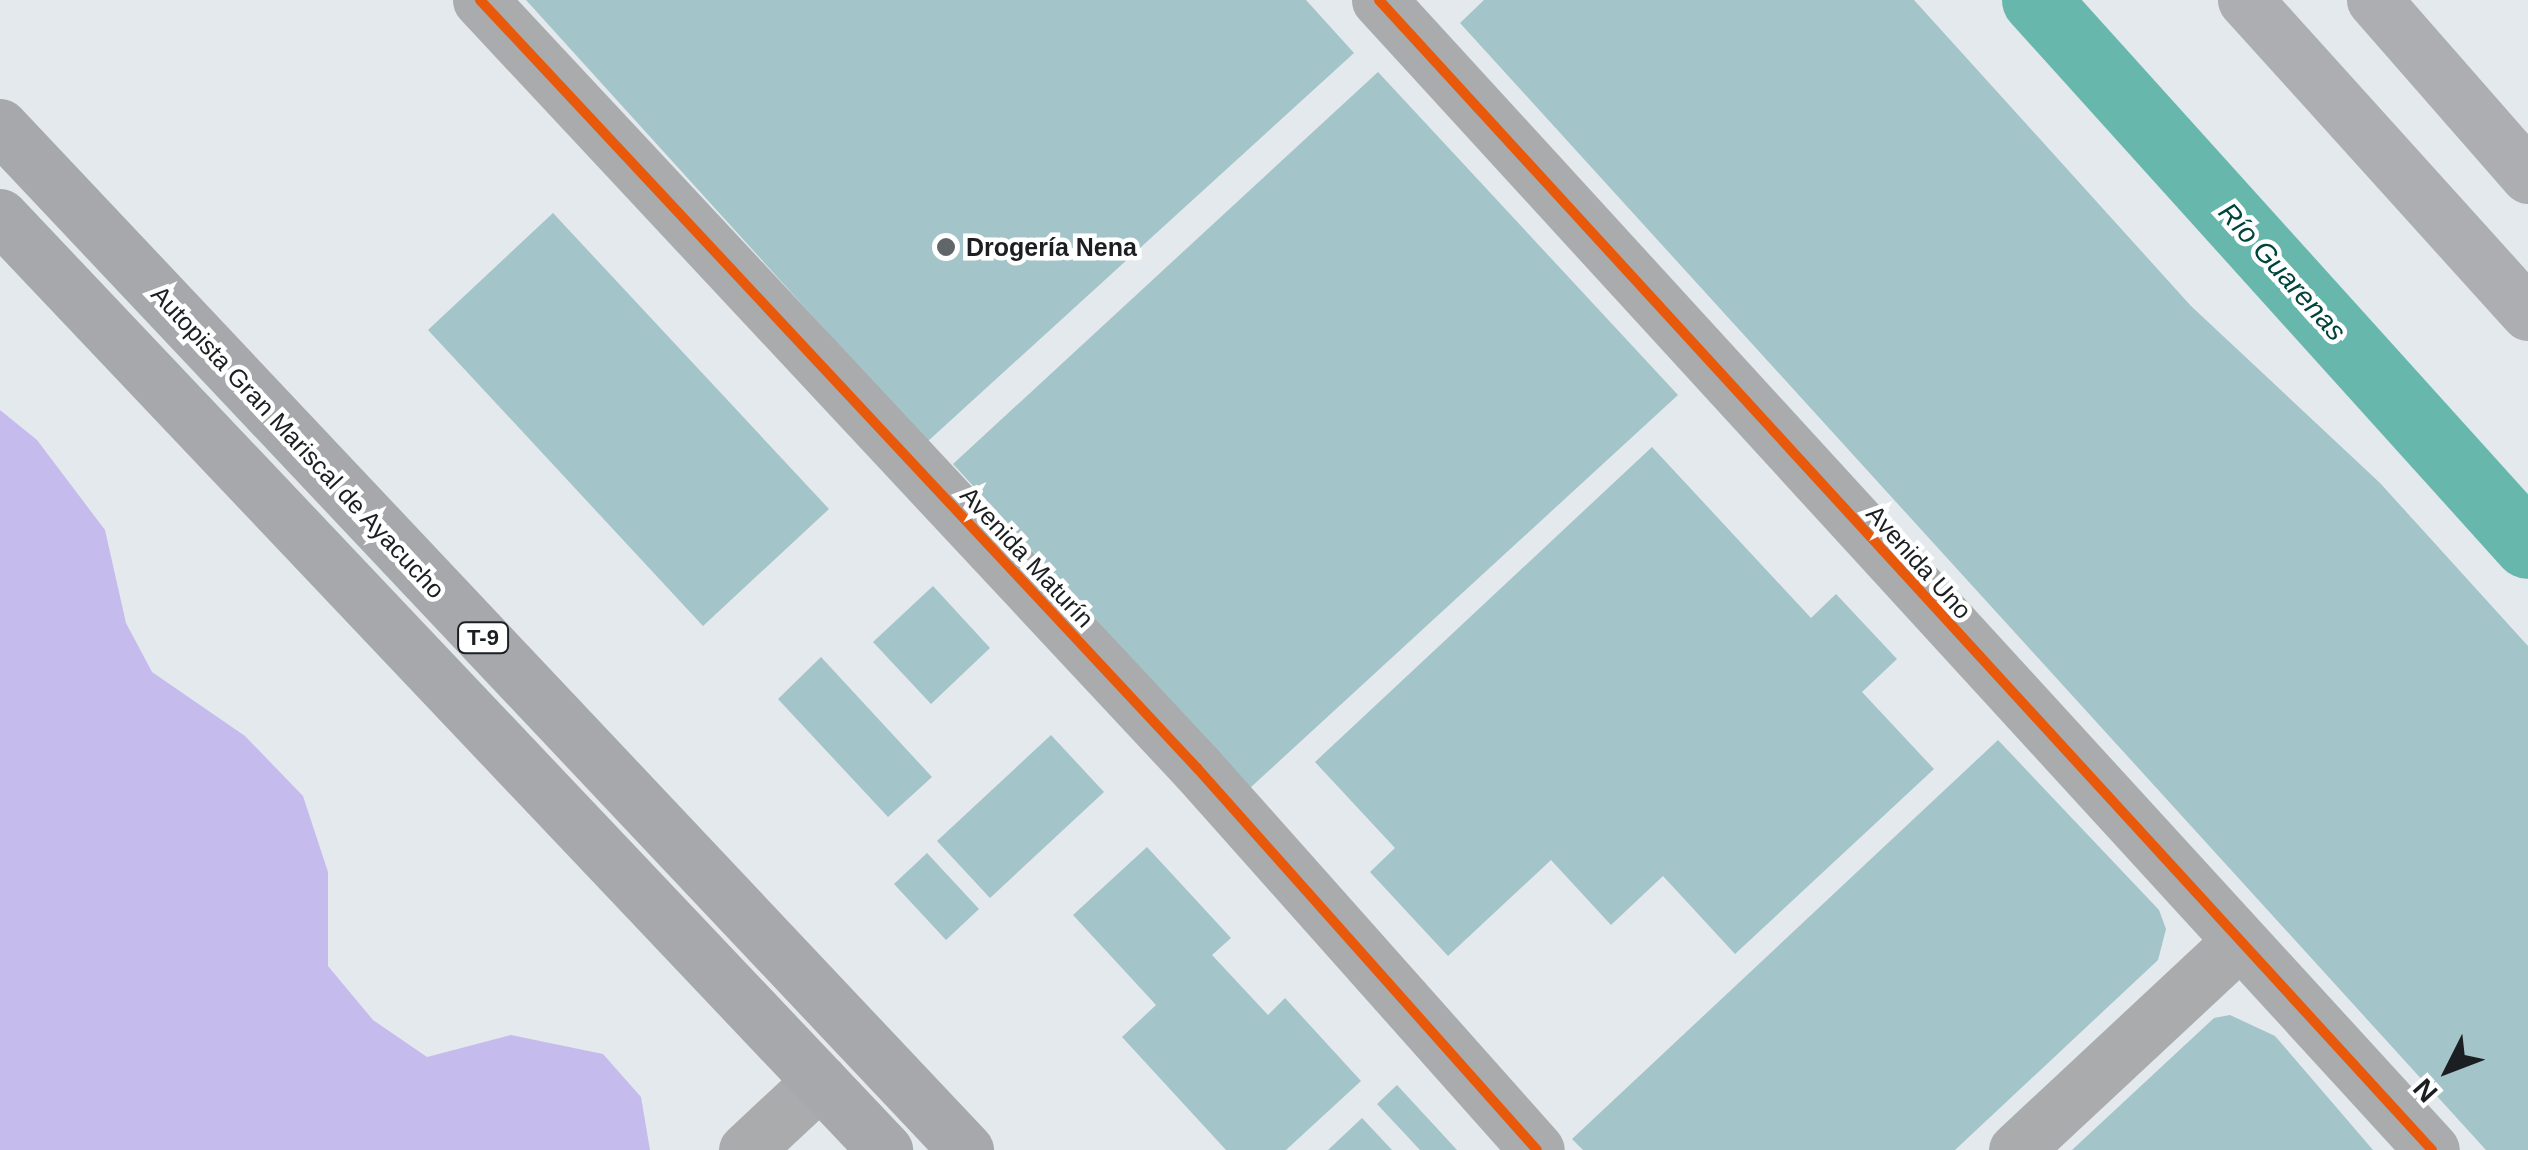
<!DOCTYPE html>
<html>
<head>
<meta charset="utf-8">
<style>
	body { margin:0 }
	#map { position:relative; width:2528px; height:1150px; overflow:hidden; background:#e3e9ed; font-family:Helvetica,sans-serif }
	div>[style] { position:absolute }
	.forest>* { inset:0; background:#c6bbed }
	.river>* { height:68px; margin:-34px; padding:0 34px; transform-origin:34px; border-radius:34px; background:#68b7ad }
	.building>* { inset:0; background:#a3c4c9 }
	.minor>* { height:55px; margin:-27.5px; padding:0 27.5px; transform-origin:27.5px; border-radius:27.5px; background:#a9abad }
	.major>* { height:55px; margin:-27.5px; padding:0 27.5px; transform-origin:27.5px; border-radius:27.5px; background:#acaeb1 }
	.highway>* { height:55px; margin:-27.5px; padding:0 27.5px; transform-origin:27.5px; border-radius:27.5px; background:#a6a8ac }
	.cycleway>* { height:10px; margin:-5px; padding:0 5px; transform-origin:5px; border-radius:5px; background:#e8590c }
	.dots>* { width:28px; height:28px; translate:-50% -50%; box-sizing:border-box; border:5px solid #fff; border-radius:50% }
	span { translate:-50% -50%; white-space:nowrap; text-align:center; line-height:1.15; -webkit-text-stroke:9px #fff; paint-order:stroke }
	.shield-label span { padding:2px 8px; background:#fff; border:2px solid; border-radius:8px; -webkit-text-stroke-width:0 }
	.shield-label { font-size:22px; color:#1b1f21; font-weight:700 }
	.poi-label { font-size:25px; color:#1b1f21; font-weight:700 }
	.left { translate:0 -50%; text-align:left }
	.street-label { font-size:25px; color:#1b1f21 }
	.water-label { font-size:28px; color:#00443b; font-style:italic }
	.north { position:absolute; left:2398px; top:1020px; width:100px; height:100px; -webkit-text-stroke:8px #fff; paint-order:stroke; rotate:228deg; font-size:28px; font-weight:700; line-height:40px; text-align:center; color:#1b1f21 }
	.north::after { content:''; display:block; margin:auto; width:35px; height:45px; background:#1b1f21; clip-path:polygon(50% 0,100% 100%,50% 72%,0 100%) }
</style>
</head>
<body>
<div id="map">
	<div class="forest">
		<i style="clip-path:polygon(0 410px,37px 440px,105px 530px,126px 623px,152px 672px,245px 736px,303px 796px,328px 872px,328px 966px,373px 1020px,427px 1057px,511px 1035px,603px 1054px,641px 1097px,650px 1150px,0 1150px)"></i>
	</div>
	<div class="river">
		<i style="left:2036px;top:0;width:734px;rotate:47.93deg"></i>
	</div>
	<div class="building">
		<i style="clip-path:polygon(526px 0,1306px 0,1354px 53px,927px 442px)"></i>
		<i style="clip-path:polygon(1484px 0,1914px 0,2191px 306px,2380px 483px,2528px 646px,2528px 1150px,2486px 1150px,1460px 23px)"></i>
		<i style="clip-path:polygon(1378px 72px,1678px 395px,1250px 788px,953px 464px)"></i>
		<i style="clip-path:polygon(553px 213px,829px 509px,703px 626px,428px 330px)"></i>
		<i style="clip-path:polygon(1652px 447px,1811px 618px,1836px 594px,1897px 659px,1862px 692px,1934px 769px,1735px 954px,1663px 876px,1611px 925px,1551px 860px,1448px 956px,1370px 872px,1395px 848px,1315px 762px)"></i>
		<i style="clip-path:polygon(933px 586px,990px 648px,931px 704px,873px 642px)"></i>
		<i style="clip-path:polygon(821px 657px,932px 777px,888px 817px,778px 699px)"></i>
		<i style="clip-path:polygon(1051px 735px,1104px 792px,990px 898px,937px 841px)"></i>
		<i style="clip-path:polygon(1998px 740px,2159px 910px,2166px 929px,2158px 960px,1955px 1150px,1583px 1150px,1572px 1139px)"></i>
		<i style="clip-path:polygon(1147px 847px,1231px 938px,1212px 955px,1268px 1015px,1285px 998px,1361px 1081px,1286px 1150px,1226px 1150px,1122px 1037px,1156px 1005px,1073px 915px)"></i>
		<i style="clip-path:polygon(927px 853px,979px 909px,946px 940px,894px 884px)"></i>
		<i style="clip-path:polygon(2230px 1015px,2275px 1036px,2373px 1150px,2072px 1150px,2214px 1018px)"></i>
		<i style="clip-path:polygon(1397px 1085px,1457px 1150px,1420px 1150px,1377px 1104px)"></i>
		<i style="clip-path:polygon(1362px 1118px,1392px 1150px,1328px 1150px)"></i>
	</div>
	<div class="minor">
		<i style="left:480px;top:0;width:1051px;rotate:46.97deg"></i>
		<i style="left:1197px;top:768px;width:511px;rotate:48.33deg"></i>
		<i style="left:1379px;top:0;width:1559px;rotate:47.52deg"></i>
		<i style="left:746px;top:1150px;width:101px;rotate:-43deg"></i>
		<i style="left:2016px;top:1150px;width:304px;rotate:-43deg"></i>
	</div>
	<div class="major">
		<i style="left:2245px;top:0;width:422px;rotate:47.9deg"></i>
		<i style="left:2374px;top:0;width:234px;rotate:48.8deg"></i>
	</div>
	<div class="highway">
		<i style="left:0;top:126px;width:1408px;rotate:46.67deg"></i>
		<i style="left:0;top:216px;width:1287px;rotate:46.54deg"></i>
	</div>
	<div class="cycleway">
		<i style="left:480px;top:0;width:1051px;rotate:46.97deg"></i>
		<i style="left:1197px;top:768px;width:511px;rotate:48.33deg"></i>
		<i style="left:1379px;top:0;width:1559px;rotate:47.52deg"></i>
	</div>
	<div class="dots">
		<i style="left:946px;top:247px;background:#616668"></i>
	</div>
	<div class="shield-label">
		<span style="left:483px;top:638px">T-9</span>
	</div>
	<div class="poi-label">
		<span class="left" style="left:966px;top:247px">Drogería Nena</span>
	</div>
	<div class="street-label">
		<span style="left:298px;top:442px;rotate:47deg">Autopista Gran Mariscal de Ayacucho</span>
		<span style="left:1027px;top:557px;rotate:47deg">Avenida Maturín</span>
		<span style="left:1919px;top:562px;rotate:48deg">Avenida Uno</span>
	</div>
	<div class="water-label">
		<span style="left:2282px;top:272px;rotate:48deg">Río Guarenas</span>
	</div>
	<div class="north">N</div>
</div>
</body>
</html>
